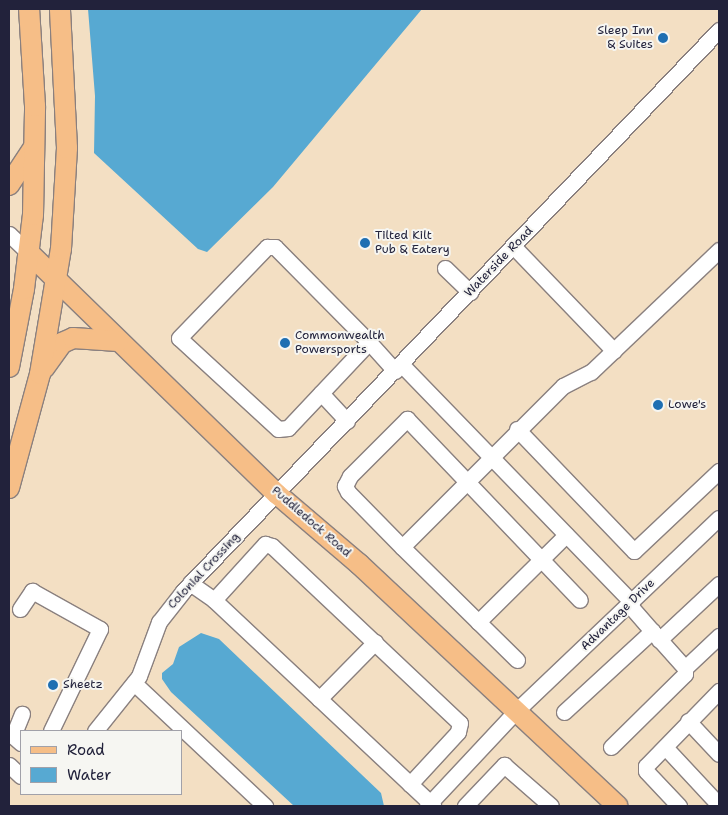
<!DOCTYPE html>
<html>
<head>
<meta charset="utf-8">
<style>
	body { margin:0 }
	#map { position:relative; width:728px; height:815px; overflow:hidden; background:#f3dfc3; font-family:"Shantell Sans",sans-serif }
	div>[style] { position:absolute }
	.water>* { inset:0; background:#57a9d2 }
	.roads { filter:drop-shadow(1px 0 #8a807f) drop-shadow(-1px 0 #8a807f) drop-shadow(0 1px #8a807f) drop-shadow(0 -1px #8a807f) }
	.minor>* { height:15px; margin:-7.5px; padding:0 7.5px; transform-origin:7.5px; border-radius:7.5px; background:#fff }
	.major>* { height:20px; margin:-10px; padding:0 10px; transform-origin:10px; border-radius:10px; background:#f6be87 }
	.dots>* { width:14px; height:14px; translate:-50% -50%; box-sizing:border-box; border:2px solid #f6f6f2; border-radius:50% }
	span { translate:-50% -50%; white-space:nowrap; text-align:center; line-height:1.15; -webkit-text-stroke:4px #f6f6f2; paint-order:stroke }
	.poi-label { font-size:12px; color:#22223b }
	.right { translate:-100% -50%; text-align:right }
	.left { translate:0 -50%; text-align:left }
	.street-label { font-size:12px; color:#22223b }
	.frame { position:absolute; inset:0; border:10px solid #22223b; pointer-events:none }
	.legend { position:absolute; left:20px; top:730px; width:162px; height:65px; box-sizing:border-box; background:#f6f6f2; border:1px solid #a1a1a9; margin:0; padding:6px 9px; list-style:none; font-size:15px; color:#22223b }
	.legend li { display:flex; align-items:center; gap:10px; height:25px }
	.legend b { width:25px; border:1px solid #a1a1a9 }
</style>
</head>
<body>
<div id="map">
	<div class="water">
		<i style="clip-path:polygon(88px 9px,422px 9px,273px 187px,207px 252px,198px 249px,94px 153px,95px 96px)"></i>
		<i style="clip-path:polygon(201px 633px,219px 639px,381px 793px,384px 806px,294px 806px,171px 692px,162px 679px,162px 673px,173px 664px,179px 647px)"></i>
	</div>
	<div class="roads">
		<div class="minor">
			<i style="left:9px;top:234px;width:28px;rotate:44deg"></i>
			<i style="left:514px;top:247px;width:144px;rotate:46.1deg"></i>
			<i style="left:445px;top:268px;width:35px;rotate:44deg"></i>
			<i style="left:401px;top:364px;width:332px;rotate:45.9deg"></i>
			<i style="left:321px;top:393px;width:48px;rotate:133.3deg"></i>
			<i style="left:288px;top:428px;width:10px;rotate:174deg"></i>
			<i style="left:278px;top:429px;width:134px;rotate:-137.4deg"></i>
			<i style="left:179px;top:338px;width:127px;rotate:-46deg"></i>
			<i style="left:267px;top:247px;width:8px"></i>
			<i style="left:275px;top:247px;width:134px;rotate:45.3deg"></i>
			<i style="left:347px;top:421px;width:38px;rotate:-133deg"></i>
			<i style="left:321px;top:393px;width:70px;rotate:-46.7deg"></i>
			<i style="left:369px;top:342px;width:39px;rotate:48deg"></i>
			<i style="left:517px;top:429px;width:169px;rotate:46.2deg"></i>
			<i style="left:634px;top:551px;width:117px;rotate:-43.3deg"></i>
			<i style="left:402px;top:547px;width:77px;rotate:-134.5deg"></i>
			<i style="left:348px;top:492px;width:7px;rotate:-117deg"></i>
			<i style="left:345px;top:486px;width:11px;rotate:-63deg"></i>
			<i style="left:350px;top:476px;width:81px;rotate:-45deg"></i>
			<i style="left:407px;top:419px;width:250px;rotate:46.3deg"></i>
			<i style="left:190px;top:583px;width:29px;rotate:35deg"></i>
			<i style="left:214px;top:600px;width:301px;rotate:43.2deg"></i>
			<i style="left:214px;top:600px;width:76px;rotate:-47.7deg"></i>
			<i style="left:265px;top:544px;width:7px;rotate:16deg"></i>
			<i style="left:272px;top:546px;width:258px;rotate:43.3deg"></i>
			<i style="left:460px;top:723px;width:9px;rotate:103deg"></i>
			<i style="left:458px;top:732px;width:71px;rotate:132.7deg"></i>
			<i style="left:20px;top:609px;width:22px;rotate:-56deg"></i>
			<i style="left:32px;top:591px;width:78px;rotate:29.2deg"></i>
			<i style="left:100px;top:629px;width:113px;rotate:115.7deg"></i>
			<i style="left:478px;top:622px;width:124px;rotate:-44.7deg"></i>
			<i style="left:659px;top:640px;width:82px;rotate:-43deg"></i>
			<i style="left:517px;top:660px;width:161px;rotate:-135.5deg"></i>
			<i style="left:402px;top:547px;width:228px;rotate:-45deg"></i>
			<i style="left:563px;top:386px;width:31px;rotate:-27deg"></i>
			<i style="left:591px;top:372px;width:177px;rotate:-43.6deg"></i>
			<i style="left:685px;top:668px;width:47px;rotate:-43.3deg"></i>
			<i style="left:134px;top:683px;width:180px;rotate:43.2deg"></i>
			<i style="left:319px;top:699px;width:80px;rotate:-45.5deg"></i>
			<i style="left:564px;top:712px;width:120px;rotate:-42.6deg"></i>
			<i style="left:652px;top:631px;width:35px;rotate:-131deg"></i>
			<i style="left:688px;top:721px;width:45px;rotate:46.8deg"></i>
			<i style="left:95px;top:731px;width:70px;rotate:-51.3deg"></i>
			<i style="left:139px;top:676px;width:58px;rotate:-69.7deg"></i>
			<i style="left:159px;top:622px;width:39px;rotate:-52deg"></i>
			<i style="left:183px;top:591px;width:776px;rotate:-46.31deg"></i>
			<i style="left:21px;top:743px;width:11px;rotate:-139deg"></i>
			<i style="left:13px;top:736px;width:24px;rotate:-68deg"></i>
			<i style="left:611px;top:747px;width:104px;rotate:-44.6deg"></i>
			<i style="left:685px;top:674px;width:6px;rotate:-90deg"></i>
			<i style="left:685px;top:668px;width:50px;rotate:-131.7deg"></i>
			<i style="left:665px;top:747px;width:79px;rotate:47deg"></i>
			<i style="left:9px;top:765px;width:16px;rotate:43deg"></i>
			<i style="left:427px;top:806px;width:130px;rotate:-46.9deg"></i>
			<i style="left:516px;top:711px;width:280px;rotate:-43.6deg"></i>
			<i style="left:465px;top:806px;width:57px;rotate:-46.4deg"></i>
			<i style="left:504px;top:765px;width:62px;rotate:41.1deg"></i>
			<i style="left:679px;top:806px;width:48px;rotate:-133.3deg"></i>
			<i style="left:646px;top:771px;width:5px;rotate:-90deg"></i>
			<i style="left:646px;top:766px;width:105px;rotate:-45.8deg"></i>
		</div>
		<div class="major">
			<i style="left:9px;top:185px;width:45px;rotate:-56.7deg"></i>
			<i style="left:29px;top:253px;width:346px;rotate:44.2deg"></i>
			<i style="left:277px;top:494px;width:108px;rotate:40.5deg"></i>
			<i style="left:359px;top:564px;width:354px;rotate:43.1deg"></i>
			<i style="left:9px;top:367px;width:79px;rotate:-79.1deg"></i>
			<i style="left:24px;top:289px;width:75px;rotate:-83.1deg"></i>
			<i style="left:33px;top:215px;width:109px;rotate:-88.9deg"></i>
			<i style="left:35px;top:106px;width:97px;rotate:-93.5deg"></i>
			<i style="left:44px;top:368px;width:31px;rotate:-54deg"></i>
			<i style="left:62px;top:343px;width:12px;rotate:-24deg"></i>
			<i style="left:73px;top:338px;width:45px;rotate:3.8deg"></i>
			<i style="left:9px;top:488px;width:118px;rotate:-74.8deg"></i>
			<i style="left:40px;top:374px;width:127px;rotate:-80.5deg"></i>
			<i style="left:61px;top:249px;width:101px;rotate:-86.6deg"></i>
			<i style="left:67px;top:148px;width:139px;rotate:-92.9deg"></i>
		</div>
	</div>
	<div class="dots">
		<i style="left:663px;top:38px;background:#1f6fb2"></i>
		<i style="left:365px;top:243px;background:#1f6fb2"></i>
		<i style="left:285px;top:343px;background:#1f6fb2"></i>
		<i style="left:658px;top:405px;background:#1f6fb2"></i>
		<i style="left:53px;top:685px;background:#1f6fb2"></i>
	</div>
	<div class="poi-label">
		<span class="right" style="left:653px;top:38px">Sleep Inn<br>&amp; Suites</span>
		<span class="left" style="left:375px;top:243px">Tilted Kilt<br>Pub &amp; Eatery</span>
		<span class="left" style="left:295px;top:343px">Commonwealth<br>Powersports</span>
		<span class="left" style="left:668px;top:405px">Lowe's</span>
		<span class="left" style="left:63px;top:685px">Sheetz</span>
	</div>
	<div class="street-label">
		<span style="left:499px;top:262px;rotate:-46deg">Waterside Road</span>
		<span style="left:311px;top:522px;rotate:41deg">Puddledock Road</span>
		<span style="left:204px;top:571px;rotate:-47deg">Colonial Crossing</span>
		<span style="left:618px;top:615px;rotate:-44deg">Advantage Drive</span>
	</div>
	<div class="frame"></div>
	<ul class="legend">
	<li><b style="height:6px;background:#f6be87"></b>Road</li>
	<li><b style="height:14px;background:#57a9d2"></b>Water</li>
	</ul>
</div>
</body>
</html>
